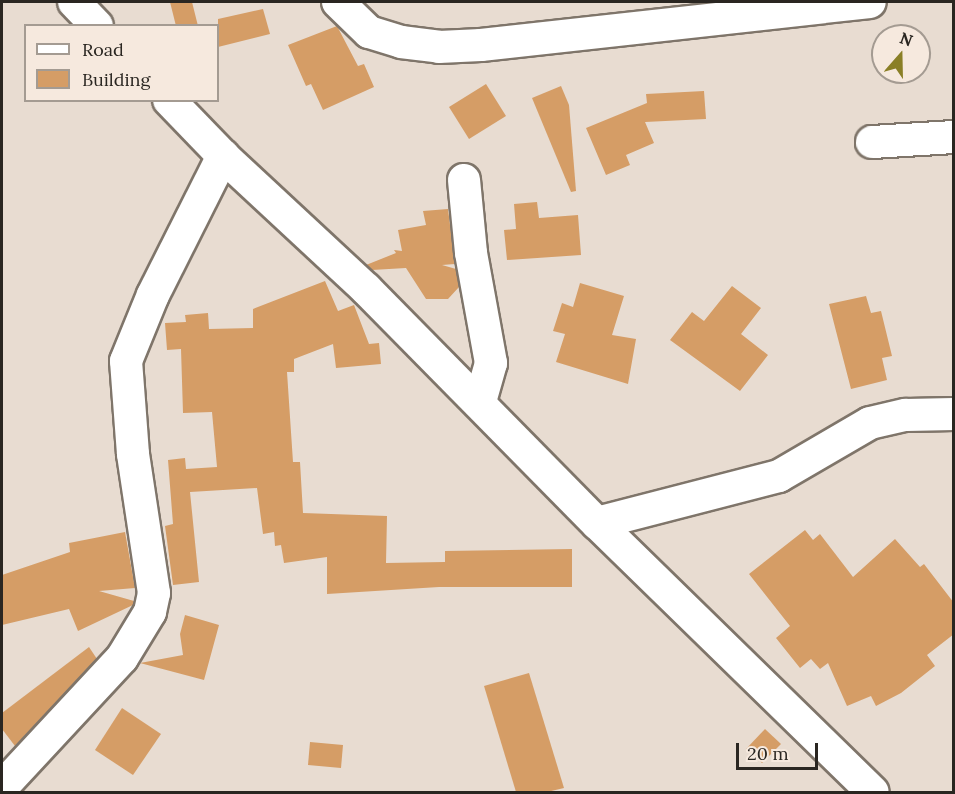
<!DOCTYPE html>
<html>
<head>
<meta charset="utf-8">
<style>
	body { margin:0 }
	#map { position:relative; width:955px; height:794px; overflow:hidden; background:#e8dcd1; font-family:Lora,serif }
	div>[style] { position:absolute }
	.building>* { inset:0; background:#d59d66 }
	.roads { filter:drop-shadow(2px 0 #7f756a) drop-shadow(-2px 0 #7f756a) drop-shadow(0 2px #7f756a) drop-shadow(0 -2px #7f756a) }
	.minor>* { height:32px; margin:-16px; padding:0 16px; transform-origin:16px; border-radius:16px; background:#fff }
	span { translate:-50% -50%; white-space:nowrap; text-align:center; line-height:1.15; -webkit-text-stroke:4.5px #f6e9de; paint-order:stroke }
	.frame { position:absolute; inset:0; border:3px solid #2a2621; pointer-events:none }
	.legend { position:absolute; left:24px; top:24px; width:195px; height:78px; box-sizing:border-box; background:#f6e9de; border:2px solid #a49b92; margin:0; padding:8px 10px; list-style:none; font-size:18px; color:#2a2621 }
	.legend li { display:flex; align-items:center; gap:12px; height:30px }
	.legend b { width:30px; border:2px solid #a49b92 }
	.north { position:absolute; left:871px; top:24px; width:60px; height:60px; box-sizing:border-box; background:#f6e9de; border:2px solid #a49b92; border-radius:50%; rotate:20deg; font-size:16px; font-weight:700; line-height:24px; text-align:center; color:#2a2621 }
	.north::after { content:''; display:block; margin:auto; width:21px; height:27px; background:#8a7f26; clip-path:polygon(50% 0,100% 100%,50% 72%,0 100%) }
	.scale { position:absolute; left:736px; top:743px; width:82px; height:27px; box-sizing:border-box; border:3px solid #2a2621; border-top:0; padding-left:8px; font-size:18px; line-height:21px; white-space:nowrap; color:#2a2621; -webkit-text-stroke:4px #f6e9de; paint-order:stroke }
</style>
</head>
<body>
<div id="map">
	<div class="building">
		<i style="clip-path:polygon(170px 2px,192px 2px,198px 26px,176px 26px)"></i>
		<i style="clip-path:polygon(263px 9px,270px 34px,218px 47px,218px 19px)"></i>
		<i style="clip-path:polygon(337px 26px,358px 66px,364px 64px,374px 87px,323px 110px,311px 84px,306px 86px,288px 45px)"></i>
		<i style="clip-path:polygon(486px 84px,506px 116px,469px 139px,449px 107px)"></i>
		<i style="clip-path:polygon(561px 86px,569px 105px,576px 191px,571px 192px,532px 98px)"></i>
		<i style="clip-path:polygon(704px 91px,706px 119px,645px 122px,654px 143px,626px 155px,630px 165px,606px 175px,586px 128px,647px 103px,646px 94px)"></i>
		<i style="clip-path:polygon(537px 202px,539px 218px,578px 215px,581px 255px,507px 260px,504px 230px,516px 229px,514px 204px)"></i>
		<i style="clip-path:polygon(448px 209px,455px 264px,442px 265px,456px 269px,459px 287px,448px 299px,426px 299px,406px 268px,372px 270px,366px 265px,396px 253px,394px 250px,402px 251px,398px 230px,426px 225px,423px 211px)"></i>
		<i style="clip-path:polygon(325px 281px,338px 311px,354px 305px,369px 344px,379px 343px,381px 364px,336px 368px,333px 344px,294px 359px,294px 372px,287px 372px,293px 462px,300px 462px,303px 513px,387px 516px,386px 563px,445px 562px,445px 551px,572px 549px,572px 587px,439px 587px,327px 594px,327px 557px,284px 563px,281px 545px,275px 546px,274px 532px,263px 534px,257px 488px,190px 492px,199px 582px,173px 585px,165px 526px,173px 524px,168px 460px,185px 458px,186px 469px,217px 467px,212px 412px,183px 413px,181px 349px,167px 350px,165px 323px,186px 322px,185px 315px,208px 313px,209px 329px,253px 328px,253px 309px)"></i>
		<i style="clip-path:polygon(580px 283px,624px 296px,612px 335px,636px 339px,628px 384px,556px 362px,565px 334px,553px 331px,562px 303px,573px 307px)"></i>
		<i style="clip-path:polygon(732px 286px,761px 308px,741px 334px,768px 355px,740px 391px,670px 340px,692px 312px,704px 321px)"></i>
		<i style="clip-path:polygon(866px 296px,871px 313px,881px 311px,892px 356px,882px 358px,887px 380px,851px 389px,829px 304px)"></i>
		<i style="clip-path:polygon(805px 530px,813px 540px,820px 534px,853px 577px,895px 539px,920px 567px,924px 564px,954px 603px,954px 634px,927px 655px,935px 666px,901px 693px,876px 706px,871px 696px,847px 706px,828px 663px,820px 669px,811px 659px,800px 668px,776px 638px,790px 626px,749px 574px)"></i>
		<i style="clip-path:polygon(125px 532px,135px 588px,99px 591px,134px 601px,133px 605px,78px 631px,69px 609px,2px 625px,2px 575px,70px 552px,69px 543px)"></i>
		<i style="clip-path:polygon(185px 615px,219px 625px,204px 680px,140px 663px,183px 655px,180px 634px)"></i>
		<i style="clip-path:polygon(89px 647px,97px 659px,15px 746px,2px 729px,2px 713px)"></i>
		<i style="clip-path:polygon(529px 673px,564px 788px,547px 792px,516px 792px,484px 686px)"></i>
		<i style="clip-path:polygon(122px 708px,161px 734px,133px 775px,95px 750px)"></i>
		<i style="clip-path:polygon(765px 729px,781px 744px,762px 763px,746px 749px)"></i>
		<i style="clip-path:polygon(310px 742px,343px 745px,341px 768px,308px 765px)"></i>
	</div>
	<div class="roads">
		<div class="minor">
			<i style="left:74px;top:2px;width:33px;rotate:46deg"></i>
			<i style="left:338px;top:2px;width:43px;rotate:44.1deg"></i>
			<i style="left:369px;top:32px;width:34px;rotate:17deg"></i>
			<i style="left:401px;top:42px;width:38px;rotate:7deg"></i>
			<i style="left:439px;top:47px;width:42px;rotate:-2.7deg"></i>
			<i style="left:481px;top:45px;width:391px;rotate:-6.3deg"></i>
			<i style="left:169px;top:100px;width:78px;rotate:46deg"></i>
			<i style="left:223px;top:156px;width:195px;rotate:42.9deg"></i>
			<i style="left:366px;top:289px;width:329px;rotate:45.4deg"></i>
			<i style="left:597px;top:523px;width:385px;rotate:44.3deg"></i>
			<i style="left:872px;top:142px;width:82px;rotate:-3.5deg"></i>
			<i style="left:464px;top:180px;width:73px;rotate:84.5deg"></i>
			<i style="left:471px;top:253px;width:112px;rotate:79.7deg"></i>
			<i style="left:491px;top:363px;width:41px;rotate:105.8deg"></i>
			<i style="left:597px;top:523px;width:188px;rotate:-14.5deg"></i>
			<i style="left:779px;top:476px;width:105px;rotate:-30.2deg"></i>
			<i style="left:870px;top:423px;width:37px;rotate:-13deg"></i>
			<i style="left:906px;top:415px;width:48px;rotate:-1.2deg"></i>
			<i style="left:2px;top:787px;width:176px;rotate:-47.1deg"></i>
			<i style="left:122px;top:658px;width:54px;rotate:-58.7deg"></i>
			<i style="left:150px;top:612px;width:19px;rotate:-78deg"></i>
			<i style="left:154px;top:593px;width:141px;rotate:-98.6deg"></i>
			<i style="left:133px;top:454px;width:93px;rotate:-94.3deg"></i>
			<i style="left:126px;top:361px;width:71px;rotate:-67.8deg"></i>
			<i style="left:153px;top:295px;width:156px;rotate:-63.3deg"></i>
		</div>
	</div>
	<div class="frame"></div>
	<ul class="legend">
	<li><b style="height:8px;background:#fff"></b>Road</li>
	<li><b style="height:16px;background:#d59d66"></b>Building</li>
	</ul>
	<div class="north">N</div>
	<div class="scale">20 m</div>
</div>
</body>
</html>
